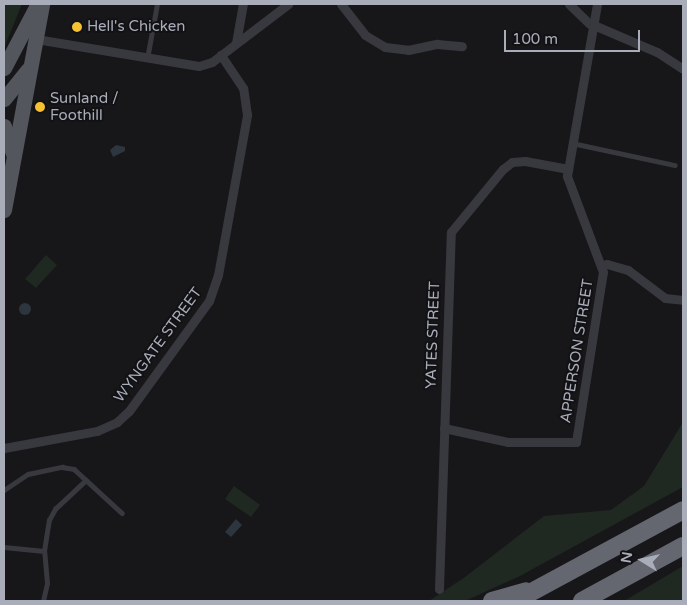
<!DOCTYPE html>
<html>
<head>
<meta charset="utf-8">
<style>
	body { margin:0 }
	#map { position:relative; width:687px; height:605px; overflow:hidden; background:#171719; font-family:"Varela Round",sans-serif }
	div>[style] { position:absolute }
	.green>* { inset:0; background:#1f2821 }
	.water>* { inset:0; background:#2d353e }
	.round { border-radius:50% }
	.lane>* { height:4.5px; margin:-2.25px; padding:0 2.25px; transform-origin:2.25px; border-radius:2.25px; background:#38393f }
	.street>* { height:9px; margin:-4.5px; padding:0 4.5px; transform-origin:4.5px; border-radius:4.5px; background:#38393f }
	.primary>* { height:15px; margin:-7.5px; padding:0 7.5px; transform-origin:7.5px; border-radius:7.5px; background:#54565e }
	.highway>* { height:18px; margin:-9px; padding:0 9px; transform-origin:9px; border-radius:9px; background:#646670 }
	.dots>* { width:14px; height:14px; translate:-50% -50%; box-sizing:border-box; border:2px solid #121215; border-radius:50% }
	span { translate:-50% -50%; white-space:nowrap; text-align:center; line-height:1.15; -webkit-text-stroke:4px #121215; paint-order:stroke }
	.poi-label { font-size:15px; color:#a9adba }
	.left { translate:0 -50%; text-align:left }
	.street-label { font-size:15px; color:#a9adba }
	.frame { position:absolute; inset:0; border:5px solid #a9adba; pointer-events:none }
	.north { position:absolute; left:617px; top:535px; width:50px; height:50px; -webkit-text-stroke:4px #121215; paint-order:stroke; rotate:280deg; font-size:14px; font-weight:700; line-height:20px; text-align:center; color:#a9adba }
	.north::after { content:''; display:block; margin:auto; width:18px; height:22px; background:#a9adba; clip-path:polygon(50% 0,100% 100%,50% 72%,0 100%) }
	.scale { position:absolute; left:504px; top:30px; width:136px; height:22px; box-sizing:border-box; border:2px solid #a9adba; border-top:0; padding-left:6px; font-size:15px; line-height:18px; white-space:nowrap; color:#a9adba; -webkit-text-stroke:4px #121215; paint-order:stroke }
</style>
</head>
<body>
<div id="map">
	<div class="green">
		<i style="clip-path:polygon(4px 4px,22px 4px,4px 48px)"></i>
		<i style="clip-path:polygon(46px 255px,57px 265px,36px 288px,25px 279px)"></i>
		<i style="clip-path:polygon(683px 422px,683px 487px,520px 576px,465px 601px,429px 601px,465px 577px,544px 516px,611px 510px,644px 486px)"></i>
		<i style="clip-path:polygon(234px 486px,260px 505px,251px 517px,225px 499px)"></i>
		<i style="clip-path:polygon(683px 566px,683px 601px,624px 601px)"></i>
	</div>
	<div class="water">
		<i style="clip-path:polygon(116px 145px,125px 147px,125px 151px,113px 157px,110px 150px)"></i>
		<i class="round" style="left:19px;top:303px;width:12px;height:12px"></i>
		<i style="clip-path:polygon(236px 519px,242px 525px,231px 537px,225px 532px)"></i>
	</div>
	<div class="lane">
		<i style="left:147px;top:59px;width:56px;rotate:-79.7deg"></i>
		<i style="left:572px;top:143px;width:105px;rotate:12.1deg"></i>
		<i style="left:4px;top:490px;width:29px;rotate:-34deg"></i>
		<i style="left:28px;top:474px;width:35px;rotate:-12deg"></i>
		<i style="left:62px;top:467px;width:12px;rotate:9deg"></i>
		<i style="left:74px;top:469px;width:65px;rotate:42.5deg"></i>
		<i style="left:4px;top:547px;width:40px;rotate:5.7deg"></i>
		<i style="left:43px;top:601px;width:18px;rotate:-77deg"></i>
		<i style="left:47px;top:583px;width:32px;rotate:-95deg"></i>
		<i style="left:44px;top:551px;width:31px;rotate:-81deg"></i>
		<i style="left:49px;top:520px;width:13px;rotate:-61deg"></i>
		<i style="left:55px;top:509px;width:42px;rotate:-43.1deg"></i>
	</div>
	<div class="street">
		<i style="left:341px;top:4px;width:39px;rotate:52deg"></i>
		<i style="left:365px;top:35px;width:23px;rotate:31deg"></i>
		<i style="left:385px;top:47px;width:23px;rotate:7deg"></i>
		<i style="left:408px;top:50px;width:30px;rotate:-12deg"></i>
		<i style="left:437px;top:44px;width:25px;rotate:5deg"></i>
		<i style="left:569px;top:4px;width:28px;rotate:44deg"></i>
		<i style="left:589px;top:23px;width:74px;rotate:23.1deg"></i>
		<i style="left:657px;top:52px;width:31px;rotate:33deg"></i>
		<i style="left:36px;top:39px;width:165px;rotate:9.4deg"></i>
		<i style="left:199px;top:66px;width:14px;rotate:-17deg"></i>
		<i style="left:212px;top:62px;width:96px;rotate:-37.3deg"></i>
		<i style="left:236px;top:43px;width:40px;rotate:-80deg"></i>
		<i style="left:601px;top:266px;width:6px;rotate:-18deg"></i>
		<i style="left:607px;top:264px;width:22px;rotate:16deg"></i>
		<i style="left:628px;top:270px;width:46px;rotate:37.1deg"></i>
		<i style="left:665px;top:298px;width:18px;rotate:6deg"></i>
		<i style="left:444px;top:428px;width:66px;rotate:12.3deg"></i>
		<i style="left:508px;top:442px;width:68px"></i>
		<i style="left:576px;top:442px;width:172px;rotate:-81deg"></i>
		<i style="left:603px;top:272px;width:103px;rotate:-110.6deg"></i>
		<i style="left:567px;top:176px;width:175px;rotate:-80.1deg"></i>
		<i style="left:4px;top:448px;width:95px;rotate:-10.4deg"></i>
		<i style="left:97px;top:431px;width:22px;rotate:-24deg"></i>
		<i style="left:117px;top:422px;width:16px;rotate:-43deg"></i>
		<i style="left:129px;top:411px;width:136px;rotate:-54deg"></i>
		<i style="left:209px;top:301px;width:28px;rotate:-71deg"></i>
		<i style="left:218px;top:275px;width:163px;rotate:-79.7deg"></i>
		<i style="left:247px;top:115px;width:27px;rotate:-98deg"></i>
		<i style="left:243px;top:88px;width:40px;rotate:-124deg"></i>
		<i style="left:439px;top:589px;width:357px;rotate:-88.1deg"></i>
		<i style="left:451px;top:232px;width:82px;rotate:-50.5deg"></i>
		<i style="left:503px;top:169px;width:11px;rotate:-38deg"></i>
		<i style="left:512px;top:162px;width:13px;rotate:-4deg"></i>
		<i style="left:525px;top:161px;width:44px;rotate:10.5deg"></i>
	</div>
	<div class="primary">
		<i style="left:4px;top:68px;width:69px;rotate:-62.3deg"></i>
		<i style="left:4px;top:99px;width:38px;rotate:-51deg"></i>
		<i style="left:4px;top:126px;width:28px;rotate:72deg"></i>
		<i style="left:4px;top:210px;width:209px;rotate:-79.5deg"></i>
	</div>
	<div class="highway">
		<i style="left:492px;top:601px;width:35px;rotate:-16deg"></i>
		<i style="left:515px;top:601px;width:191px;rotate:-28.4deg"></i>
		<i style="left:582px;top:601px;width:115px;rotate:-28.6deg"></i>
	</div>
	<div class="dots">
		<i style="left:77px;top:27px;background:#f6c233"></i>
		<i style="left:40px;top:107px;background:#f6c233"></i>
	</div>
	<div class="poi-label">
		<span class="left" style="left:87px;top:27px">Hell's Chicken</span>
		<span class="left" style="left:50px;top:107px">Sunland /<br>Foothill</span>
	</div>
	<div class="street-label">
		<span style="left:433px;top:335px;rotate:-88deg">YATES STREET</span>
		<span style="left:158px;top:345px;rotate:-54deg">WYNGATE STREET</span>
		<span style="left:577px;top:351px;rotate:-81deg">APPERSON STREET</span>
	</div>
	<div class="frame"></div>
	<div class="north">N</div>
	<div class="scale">100 m</div>
</div>
</body>
</html>
